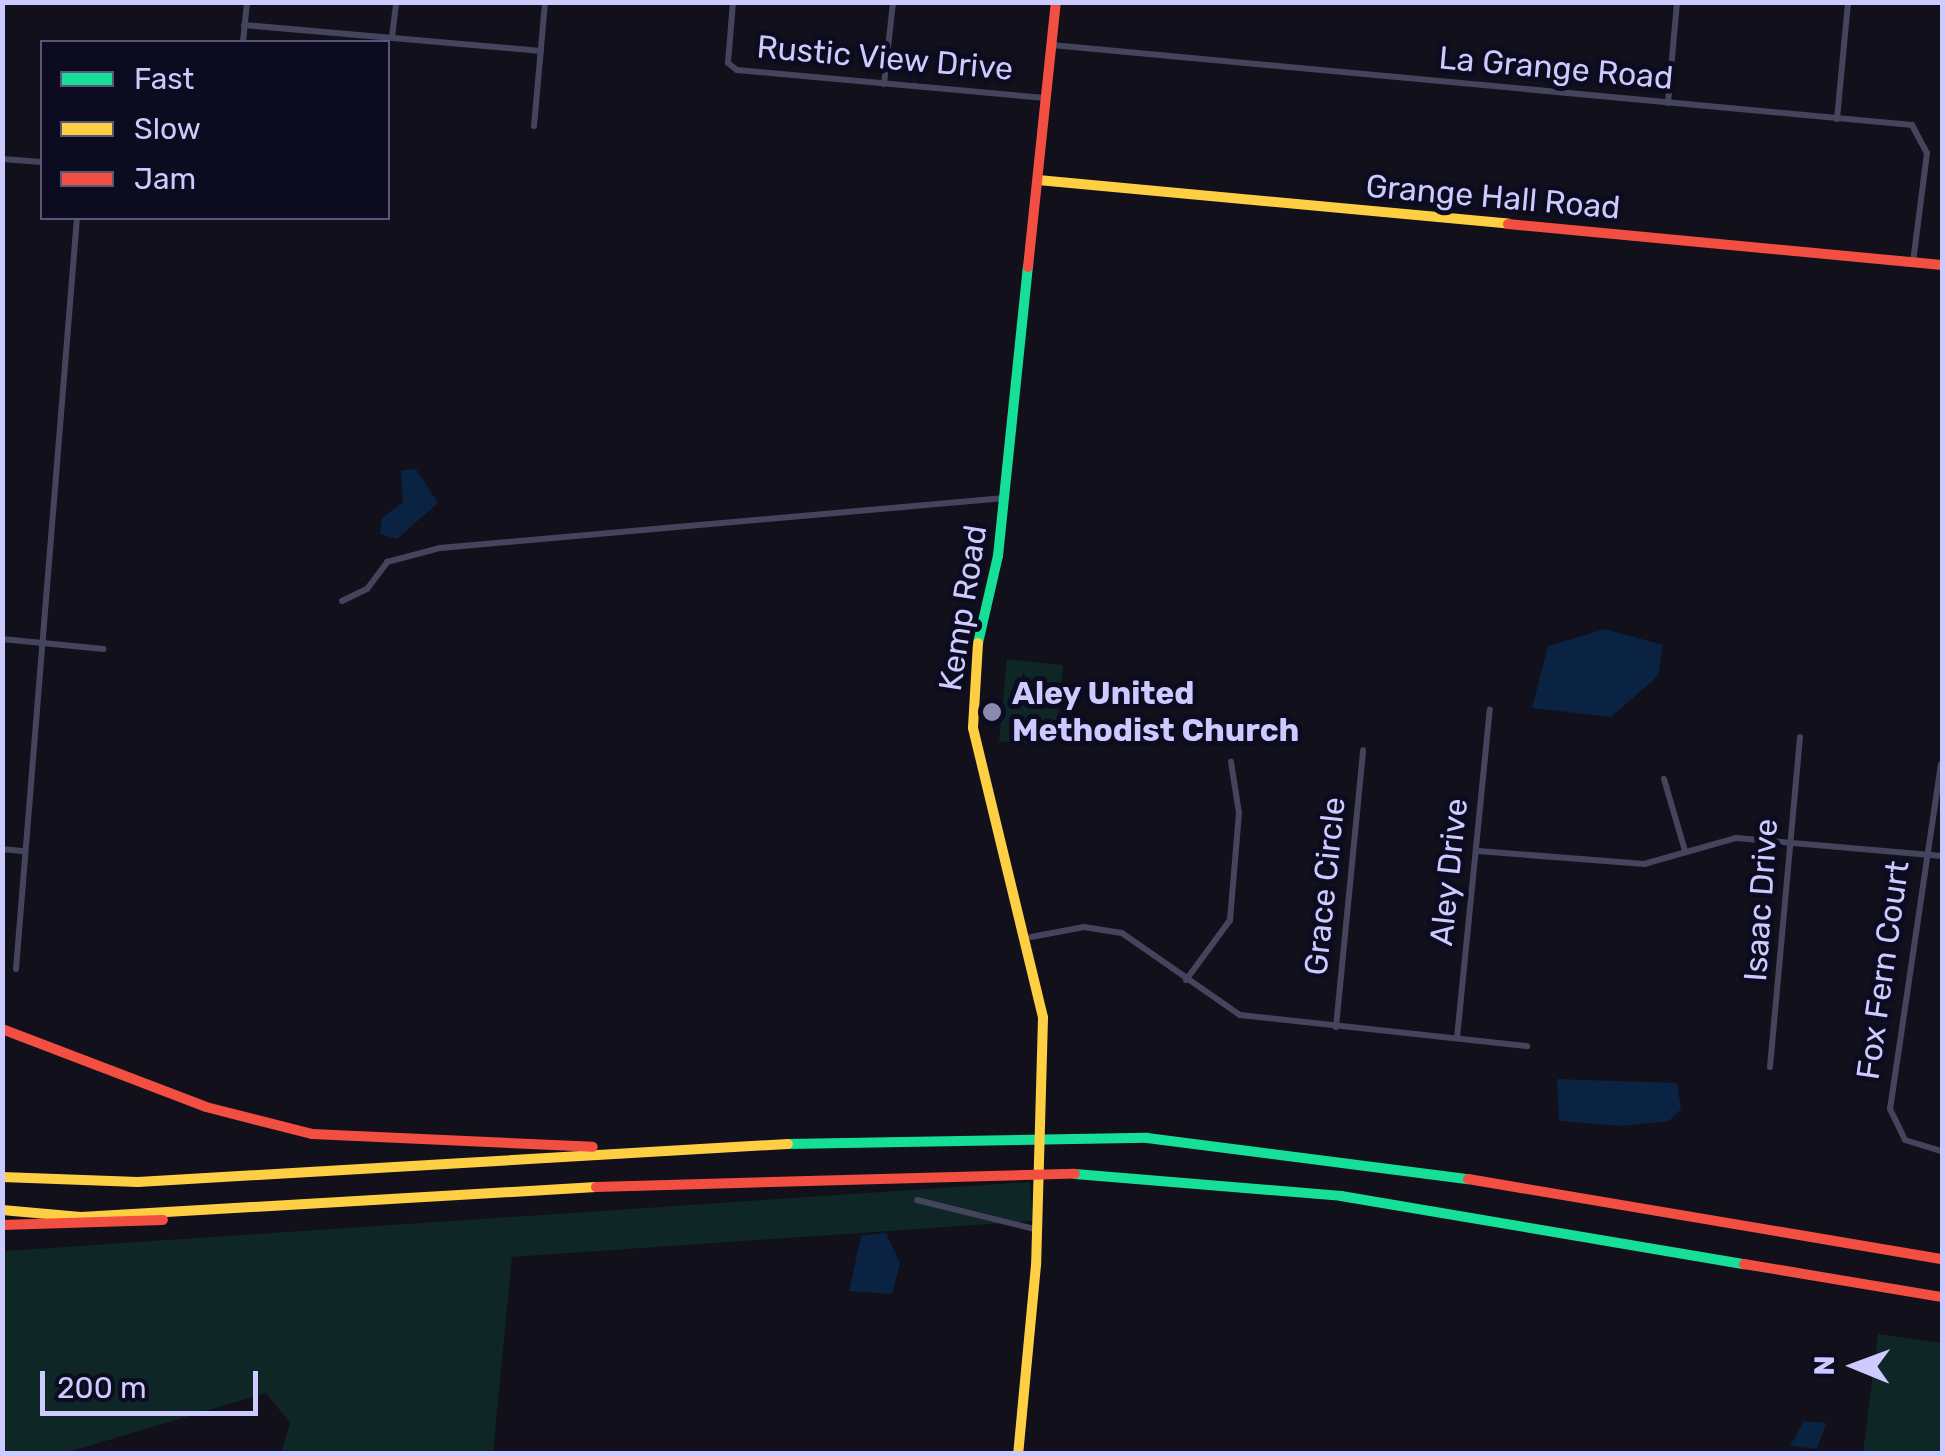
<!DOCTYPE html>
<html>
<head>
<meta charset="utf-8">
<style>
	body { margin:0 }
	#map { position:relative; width:1945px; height:1456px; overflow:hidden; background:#11101b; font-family:Rubik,sans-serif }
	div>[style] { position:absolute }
	.green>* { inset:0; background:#0e2625 }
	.water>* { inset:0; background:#0a2342 }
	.street>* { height:6px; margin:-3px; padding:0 3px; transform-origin:3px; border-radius:3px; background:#44455c }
	.fast>* { height:10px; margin:-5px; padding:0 5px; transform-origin:5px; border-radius:5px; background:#16e098 }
	.slow>* { height:10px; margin:-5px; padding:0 5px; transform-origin:5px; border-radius:5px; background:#ffcf43 }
	.jam>* { height:10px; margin:-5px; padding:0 5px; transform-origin:5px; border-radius:5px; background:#f24e42 }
	.dots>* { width:28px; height:28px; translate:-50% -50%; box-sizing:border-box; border:5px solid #0d0b20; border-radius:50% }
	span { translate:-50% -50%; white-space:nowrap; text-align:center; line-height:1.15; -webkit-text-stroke:10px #0d0b20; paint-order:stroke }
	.street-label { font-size:32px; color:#cccaff }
	.poi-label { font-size:32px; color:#cccaff; font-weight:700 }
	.left { translate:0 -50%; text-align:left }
	.frame { position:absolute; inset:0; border:5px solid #cccaff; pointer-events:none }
	.legend { position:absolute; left:40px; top:40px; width:350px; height:180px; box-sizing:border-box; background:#0d0b20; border:2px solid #595779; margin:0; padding:12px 18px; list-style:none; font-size:30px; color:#cccaff }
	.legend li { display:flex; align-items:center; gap:20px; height:50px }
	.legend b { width:50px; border:2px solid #595779 }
	.north { position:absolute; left:1805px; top:1316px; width:100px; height:100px; -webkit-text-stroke:8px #0d0b20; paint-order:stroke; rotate:271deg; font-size:28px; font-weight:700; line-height:40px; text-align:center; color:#cccaff }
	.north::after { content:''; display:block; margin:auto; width:35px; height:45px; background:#cccaff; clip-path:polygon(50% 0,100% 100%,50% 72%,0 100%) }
	.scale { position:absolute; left:40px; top:1371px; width:218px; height:45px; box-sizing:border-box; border:5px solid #cccaff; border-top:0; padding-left:12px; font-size:30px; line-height:35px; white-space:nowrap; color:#cccaff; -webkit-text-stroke:8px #0d0b20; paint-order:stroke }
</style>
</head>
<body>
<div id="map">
	<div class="green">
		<i style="clip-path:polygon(1007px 659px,1063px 665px,1055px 746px,999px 741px)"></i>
		<i style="clip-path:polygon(1030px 1182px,1033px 1221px,512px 1257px,493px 1453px,281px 1453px,290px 1423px,266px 1393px,65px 1453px,3px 1454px,5px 1251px)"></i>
		<i style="clip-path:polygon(1878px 1334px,1942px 1343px,1942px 1453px,1863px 1453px)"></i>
	</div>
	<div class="water">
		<i style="clip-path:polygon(416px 469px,438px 503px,397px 539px,380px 534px,382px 518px,403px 502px,401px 470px)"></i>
		<i style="clip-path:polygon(1605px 629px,1663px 645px,1658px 676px,1611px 717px,1532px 708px,1548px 646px)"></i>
		<i style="clip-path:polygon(1557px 1079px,1677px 1083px,1681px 1109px,1669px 1121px,1622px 1126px,1559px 1121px)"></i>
		<i style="clip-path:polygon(886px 1233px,900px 1263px,892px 1294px,849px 1291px,861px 1236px)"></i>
		<i style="clip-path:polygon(1804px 1421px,1826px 1423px,1817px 1449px,1790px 1446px)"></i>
	</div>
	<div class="street">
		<i style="left:733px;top:2px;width:61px;rotate:94.7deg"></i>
		<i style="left:728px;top:63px;width:11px;rotate:38deg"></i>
		<i style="left:737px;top:70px;width:310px;rotate:5.2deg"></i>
		<i style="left:244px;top:25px;width:298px;rotate:5deg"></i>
		<i style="left:392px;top:37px;width:35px;rotate:-83deg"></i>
		<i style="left:243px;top:42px;width:40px;rotate:-84.3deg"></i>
		<i style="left:1052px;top:45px;width:864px;rotate:5.31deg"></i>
		<i style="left:1912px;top:125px;width:32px;rotate:62deg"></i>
		<i style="left:1927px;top:153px;width:111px;rotate:97.3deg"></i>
		<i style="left:884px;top:84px;width:82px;rotate:-83.7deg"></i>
		<i style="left:1668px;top:103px;width:101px;rotate:-84.9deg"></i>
		<i style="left:1837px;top:119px;width:118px;rotate:-84.6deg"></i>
		<i style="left:534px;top:126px;width:124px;rotate:-84.9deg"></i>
		<i style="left:2px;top:159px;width:40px;rotate:4.3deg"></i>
		<i style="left:342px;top:601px;width:28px;rotate:-26deg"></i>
		<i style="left:367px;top:589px;width:34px;rotate:-53deg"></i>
		<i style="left:387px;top:562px;width:55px;rotate:-14.8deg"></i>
		<i style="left:440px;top:548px;width:567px;rotate:-5.06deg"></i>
		<i style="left:2px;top:639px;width:102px;rotate:5.6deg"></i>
		<i style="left:1941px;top:764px;width:349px;rotate:98.4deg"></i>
		<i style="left:1890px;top:1109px;width:34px;rotate:64deg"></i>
		<i style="left:1905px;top:1140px;width:39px;rotate:17deg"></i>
		<i style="left:1664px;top:779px;width:75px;rotate:73.7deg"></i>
		<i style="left:2px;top:849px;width:20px;rotate:6deg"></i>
		<i style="left:1478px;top:851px;width:167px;rotate:4.5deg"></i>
		<i style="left:1644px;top:864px;width:96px;rotate:-15.8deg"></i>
		<i style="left:1736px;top:838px;width:207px;rotate:5deg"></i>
		<i style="left:1031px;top:937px;width:54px;rotate:-10.7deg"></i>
		<i style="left:1084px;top:927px;width:38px;rotate:9deg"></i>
		<i style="left:1122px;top:933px;width:144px;rotate:34.8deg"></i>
		<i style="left:1240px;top:1015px;width:289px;rotate:6.2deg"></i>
		<i style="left:16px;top:969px;width:753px;rotate:-85.36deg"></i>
		<i style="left:1186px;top:980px;width:74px;rotate:-53.7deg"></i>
		<i style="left:1230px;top:920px;width:107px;rotate:-85.2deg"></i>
		<i style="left:1239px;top:813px;width:52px;rotate:-98.9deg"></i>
		<i style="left:1336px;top:1027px;width:278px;rotate:-84.4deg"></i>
		<i style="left:1457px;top:1038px;width:330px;rotate:-84.3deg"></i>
		<i style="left:1770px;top:1067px;width:331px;rotate:-84.8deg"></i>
		<i style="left:917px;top:1200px;width:125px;rotate:13.9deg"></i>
	</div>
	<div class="fast">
		<i style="left:978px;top:643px;width:89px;rotate:-77.1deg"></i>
		<i style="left:998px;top:556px;width:291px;rotate:-84.1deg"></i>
		<i style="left:788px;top:1144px;width:359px;rotate:-1deg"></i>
		<i style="left:1147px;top:1138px;width:324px;rotate:7.3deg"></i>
		<i style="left:1075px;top:1174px;width:267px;rotate:4.7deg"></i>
		<i style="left:1341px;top:1196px;width:409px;rotate:9.6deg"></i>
	</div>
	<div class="slow">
		<i style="left:1038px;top:180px;width:472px;rotate:5.3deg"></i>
		<i style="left:978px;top:643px;width:85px;rotate:93.4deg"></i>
		<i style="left:973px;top:728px;width:298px;rotate:76.4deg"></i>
		<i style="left:1043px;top:1018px;width:247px;rotate:91.6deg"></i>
		<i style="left:1036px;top:1265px;width:190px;rotate:95.4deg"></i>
		<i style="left:2px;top:1177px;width:136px;rotate:2.1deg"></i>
		<i style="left:138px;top:1182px;width:651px;rotate:-3.35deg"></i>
		<i style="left:2px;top:1210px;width:79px;rotate:5.1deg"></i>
		<i style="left:81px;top:1217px;width:516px;rotate:-3.33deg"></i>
	</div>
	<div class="jam">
		<i style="left:1508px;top:224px;width:436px;rotate:5.4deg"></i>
		<i style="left:1028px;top:267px;width:266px;rotate:-84deg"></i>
		<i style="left:2px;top:1029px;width:218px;rotate:20.9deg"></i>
		<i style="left:206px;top:1107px;width:109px;rotate:14.3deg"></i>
		<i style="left:312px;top:1134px;width:281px;rotate:2.6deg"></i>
		<i style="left:1468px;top:1179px;width:481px;rotate:9.6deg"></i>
		<i style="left:596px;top:1187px;width:479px;rotate:-1.6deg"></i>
		<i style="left:2px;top:1225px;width:161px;rotate:-1.8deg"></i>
		<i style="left:1744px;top:1264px;width:201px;rotate:9.5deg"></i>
	</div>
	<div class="dots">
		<i style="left:992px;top:712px;background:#8b89af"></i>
	</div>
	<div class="street-label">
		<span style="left:885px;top:58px;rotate:5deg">Rustic View Drive</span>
		<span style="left:1556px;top:68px;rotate:5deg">La Grange Road</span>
		<span style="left:1493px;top:197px;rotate:5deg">Grange Hall Road</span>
		<span style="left:963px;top:608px;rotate:-81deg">Kemp Road</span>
		<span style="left:1449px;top:872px;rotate:-84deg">Aley Drive</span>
		<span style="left:1325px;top:886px;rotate:-84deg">Grace Circle</span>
		<span style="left:1761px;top:900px;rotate:-86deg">Isaac Drive</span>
		<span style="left:1883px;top:970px;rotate:-82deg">Fox Fern Court</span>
	</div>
	<div class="poi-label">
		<span class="left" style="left:1012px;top:712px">Aley United<br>Methodist Church</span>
	</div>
	<div class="frame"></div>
	<ul class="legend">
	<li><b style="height:12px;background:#16e098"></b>Fast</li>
	<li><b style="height:12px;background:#ffcf43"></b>Slow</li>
	<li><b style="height:12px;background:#f24e42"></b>Jam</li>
	</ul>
	<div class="north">N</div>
	<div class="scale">200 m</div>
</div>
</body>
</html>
